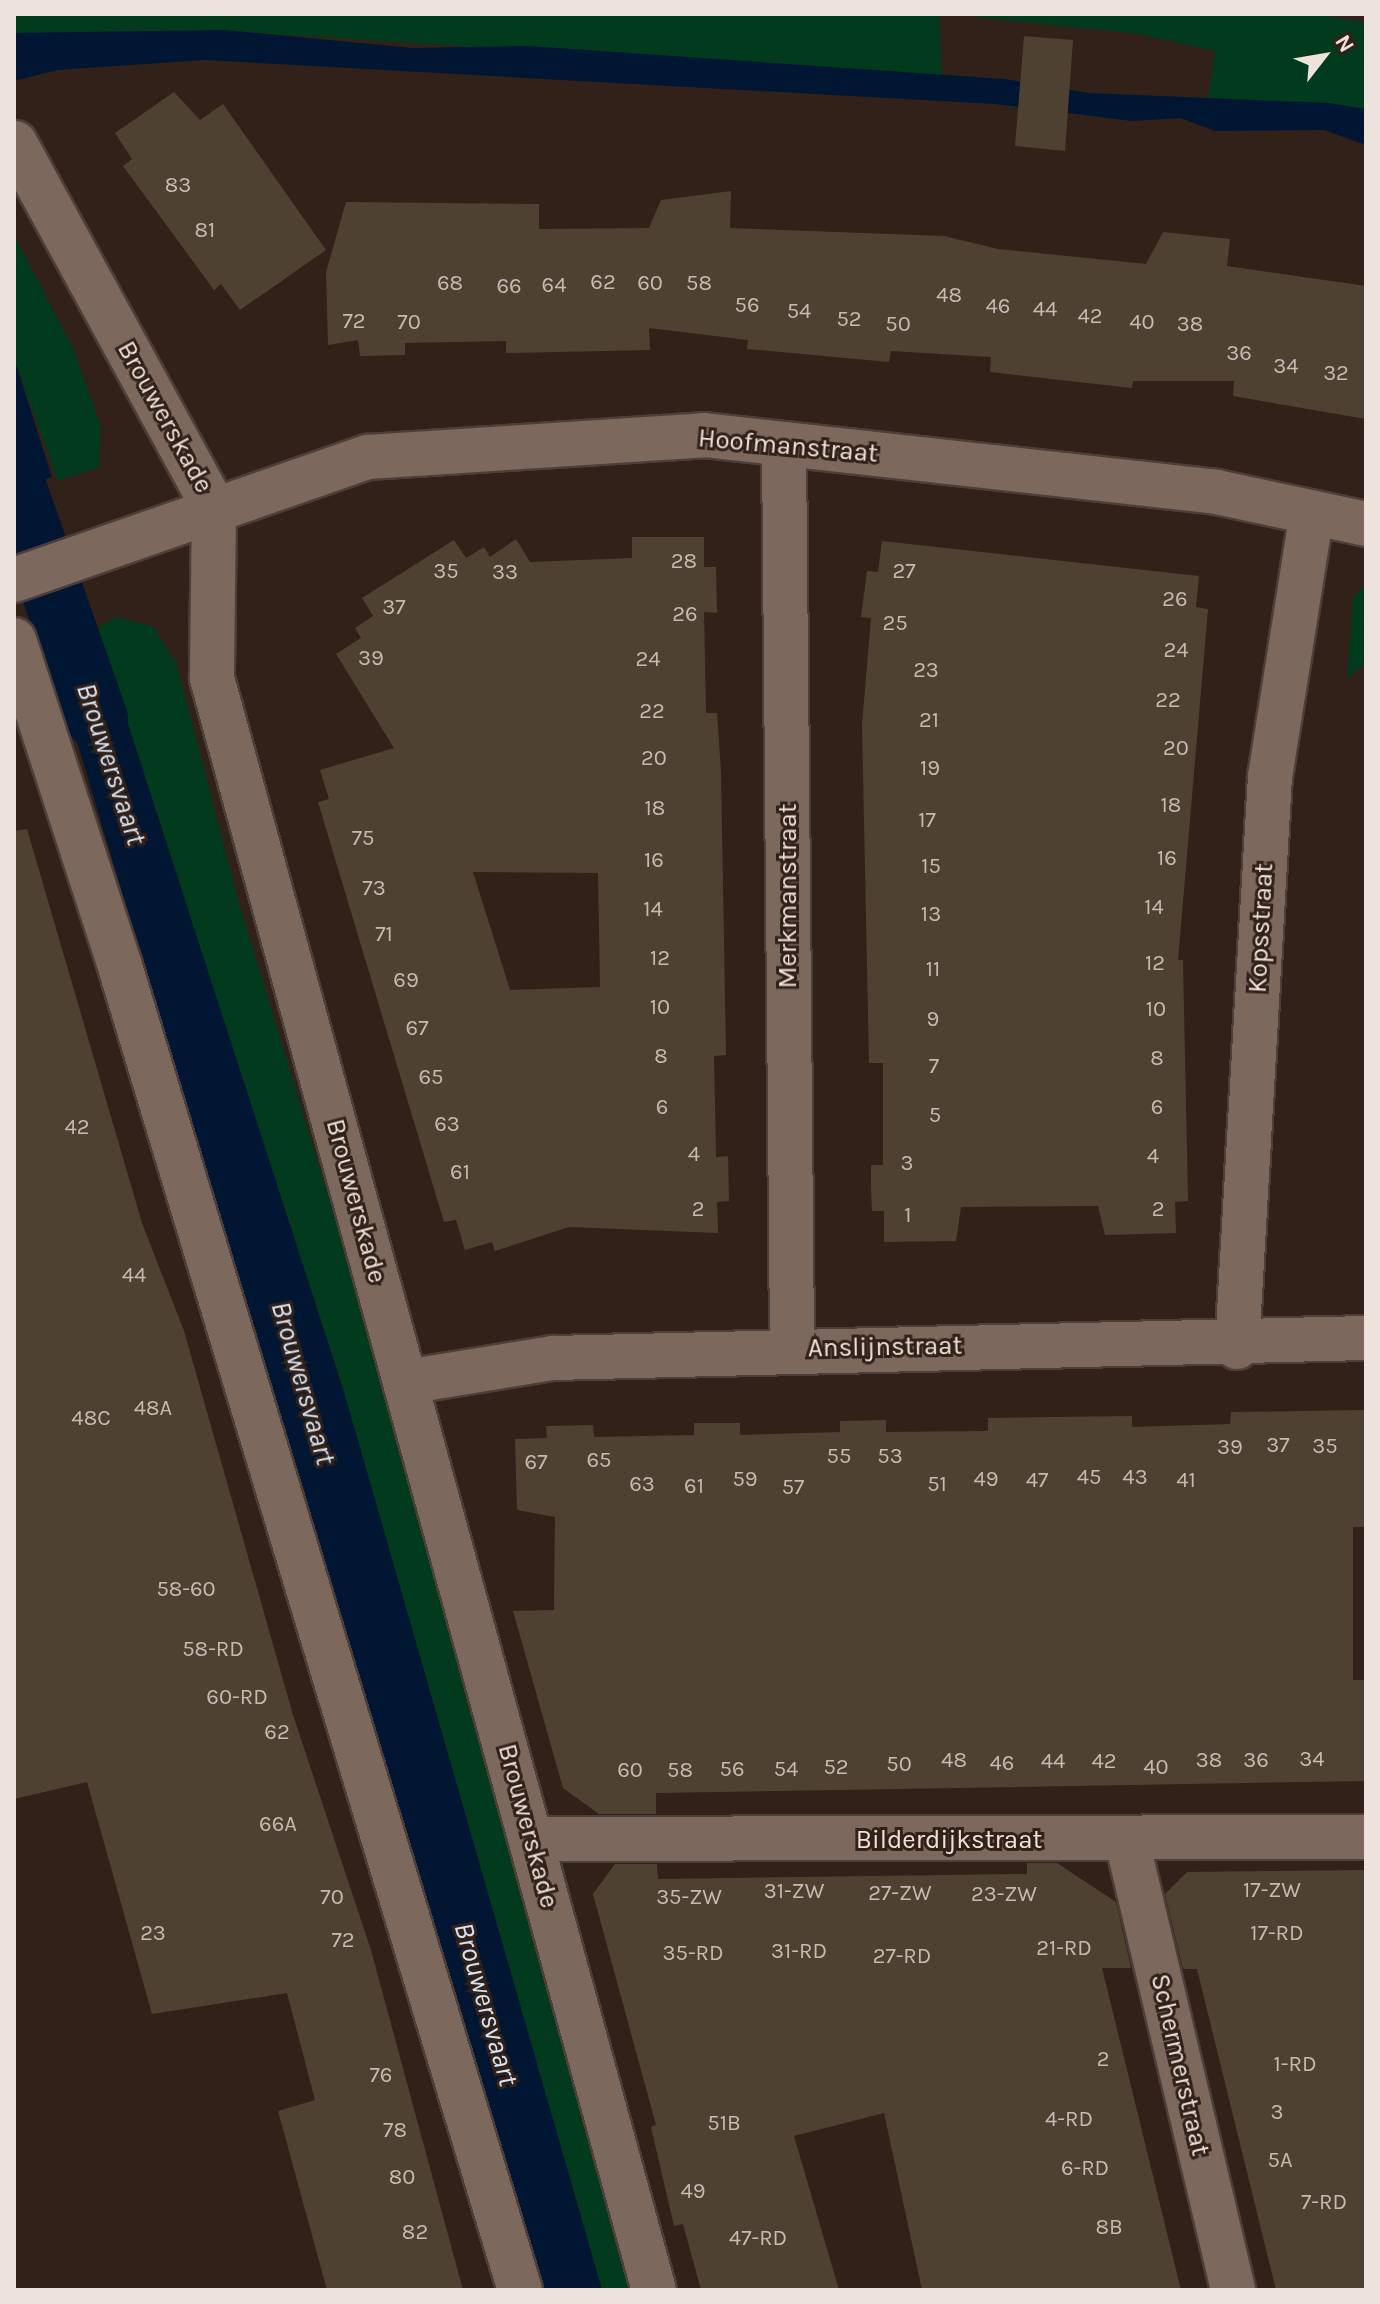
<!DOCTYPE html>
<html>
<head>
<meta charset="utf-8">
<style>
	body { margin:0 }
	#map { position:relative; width:1380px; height:2304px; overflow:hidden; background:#322119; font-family:Karla,sans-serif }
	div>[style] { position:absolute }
	.green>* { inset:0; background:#013a1d }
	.water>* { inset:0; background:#001632 }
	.canal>* { height:62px; margin:-31px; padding:0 31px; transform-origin:31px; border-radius:31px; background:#001632 }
	.building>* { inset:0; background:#4f4132 }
	.roads { filter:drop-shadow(2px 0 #4c3e38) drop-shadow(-2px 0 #4c3e38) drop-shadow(0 2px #4c3e38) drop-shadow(0 -2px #4c3e38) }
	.minor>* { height:44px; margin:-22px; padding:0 22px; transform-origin:22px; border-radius:22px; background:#7d685e }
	span { translate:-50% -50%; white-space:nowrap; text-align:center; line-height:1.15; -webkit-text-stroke:6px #322119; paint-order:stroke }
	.number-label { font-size:22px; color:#c6bab2 }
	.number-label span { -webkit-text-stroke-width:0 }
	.street-label { font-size:26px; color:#eee2dc }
	.water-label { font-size:28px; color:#d6e4f5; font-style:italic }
	.frame { position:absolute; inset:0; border:16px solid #eee2dc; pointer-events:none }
	.north { position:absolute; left:1284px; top:16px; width:80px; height:80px; -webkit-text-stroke:6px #322119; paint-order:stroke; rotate:59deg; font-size:22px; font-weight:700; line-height:32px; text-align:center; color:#eee2dc }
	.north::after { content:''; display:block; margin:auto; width:28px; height:36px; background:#eee2dc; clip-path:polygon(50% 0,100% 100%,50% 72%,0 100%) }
</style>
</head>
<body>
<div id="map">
	<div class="green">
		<i style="clip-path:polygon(14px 14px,946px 14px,939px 17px,942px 77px,272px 34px,14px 33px)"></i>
		<i style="clip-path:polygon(949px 14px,1318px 14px,1366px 23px,1366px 109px,1208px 99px,1215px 51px,1138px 34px)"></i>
		<i style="clip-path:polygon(14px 235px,73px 348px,101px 426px,99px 467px,58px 481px,14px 358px)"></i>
		<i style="clip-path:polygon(1366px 584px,1366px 662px,1347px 679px,1353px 598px)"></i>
		<i style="clip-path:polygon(117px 617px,154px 627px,177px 665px,238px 899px,378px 1360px,634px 2290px,602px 2290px,344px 1392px,97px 628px)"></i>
	</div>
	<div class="water">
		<i style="clip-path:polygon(225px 30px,412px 48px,528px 46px,1004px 79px,1088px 93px,1329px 103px,1366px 109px,1366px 145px,1324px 130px,1215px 131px,1180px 118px,1132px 121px,995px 104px,205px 60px,57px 70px,14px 81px,14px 33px)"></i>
		<i style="clip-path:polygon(14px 358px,52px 477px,14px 488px)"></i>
		<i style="clip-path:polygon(97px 628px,344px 1392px,602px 2290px,541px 2290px,48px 645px)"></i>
	</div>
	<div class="canal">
		<i style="left:14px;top:483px;width:250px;rotate:70.6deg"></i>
	</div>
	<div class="building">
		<i style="clip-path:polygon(1024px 36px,1073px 40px,1065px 151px,1015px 146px)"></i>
		<i style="clip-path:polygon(174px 92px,200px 120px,223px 104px,326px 250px,240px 310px,221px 284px,214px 290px,123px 166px,132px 159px,115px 133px)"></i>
		<i style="clip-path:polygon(731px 191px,730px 228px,944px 236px,998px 249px,1146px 264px,1163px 232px,1230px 239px,1227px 266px,1366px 286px,1366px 419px,1233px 396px,1234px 381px,1133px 381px,1132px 388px,990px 372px,991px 357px,891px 351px,889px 362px,747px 349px,748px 340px,649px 328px,650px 350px,506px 353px,506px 341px,405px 343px,405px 355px,360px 356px,358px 340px,328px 345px,326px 272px,346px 202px,539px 204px,539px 229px,649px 228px,661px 200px)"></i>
		<i style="clip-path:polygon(evenodd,632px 537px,704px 537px,704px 567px,716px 567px,717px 613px,704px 612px,706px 713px,717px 713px,721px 772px,726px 1055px,714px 1056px,716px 1157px,728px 1156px,729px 1201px,717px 1202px,718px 1233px,569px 1227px,495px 1251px,492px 1242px,465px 1250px,456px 1220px,444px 1222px,318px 802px,329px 799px,320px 770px,394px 748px,336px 654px,361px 638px,355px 628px,373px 616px,362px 598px,454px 540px,466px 558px,484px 547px,490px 557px,516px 539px,530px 562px,632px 558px,632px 537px,473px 872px,598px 873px,600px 987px,510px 990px,473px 872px)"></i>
		<i style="clip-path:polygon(882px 541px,1199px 576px,1196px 607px,1208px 609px,1178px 960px,1183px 960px,1188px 1201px,1175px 1202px,1176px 1233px,1105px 1235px,1098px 1206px,961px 1207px,956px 1241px,884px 1242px,884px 1211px,872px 1211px,871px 1188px,871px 1165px,883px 1165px,883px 1063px,869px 1063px,862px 724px,871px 618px,861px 617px,867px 571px,878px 572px)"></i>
		<i style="clip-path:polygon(27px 829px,142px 1223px,184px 1331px,293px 1715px,371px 1950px,463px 2290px,327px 2290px,278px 2111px,315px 2100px,287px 1993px,152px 2014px,87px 1782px,14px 1799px,14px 831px)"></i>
		<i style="clip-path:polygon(1366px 1410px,1366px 1527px,1353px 1527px,1353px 1680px,1366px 1680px,1366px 1781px,656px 1793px,656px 1814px,599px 1814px,563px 1788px,513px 1611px,554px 1610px,555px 1517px,517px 1510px,515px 1439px,547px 1438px,546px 1426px,593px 1425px,594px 1437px,694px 1435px,694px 1423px,740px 1423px,740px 1435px,840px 1432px,840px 1421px,886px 1420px,886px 1432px,988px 1431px,988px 1418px,1132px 1416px,1132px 1427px,1230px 1424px,1231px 1412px)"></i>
		<i style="clip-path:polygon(1027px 1863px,1057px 1863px,1116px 1902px,1131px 1968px,1102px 1968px,1181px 2290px,922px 2290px,884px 2113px,794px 2136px,839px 2290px,701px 2290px,683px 2224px,674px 2226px,651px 2127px,656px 2125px,593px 1894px,615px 1864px,657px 1864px,658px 1879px,1027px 1874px)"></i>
		<i style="clip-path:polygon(1366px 1870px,1366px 2290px,1276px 2290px,1197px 1969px,1183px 1969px,1165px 1894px,1187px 1872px)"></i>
	</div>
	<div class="roads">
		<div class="minor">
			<i style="left:15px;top:143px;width:416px;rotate:61.4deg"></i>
			<i style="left:214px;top:508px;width:170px;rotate:90.7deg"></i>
			<i style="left:212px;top:678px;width:1671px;rotate:74.67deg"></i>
			<i style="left:784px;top:444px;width:905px;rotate:89.49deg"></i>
			<i style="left:14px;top:580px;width:375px;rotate:-19.2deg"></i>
			<i style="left:368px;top:457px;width:337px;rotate:-3.7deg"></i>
			<i style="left:704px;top:435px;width:516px;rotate:6.34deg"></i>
			<i style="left:1217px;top:492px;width:152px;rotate:12.1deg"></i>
			<i style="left:14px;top:640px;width:340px;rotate:72deg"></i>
			<i style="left:119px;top:963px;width:1386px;rotate:73.19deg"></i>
			<i style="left:1237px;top:1347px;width:571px;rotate:-86.69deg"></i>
			<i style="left:1270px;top:777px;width:268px;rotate:-81deg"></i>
			<i style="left:406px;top:1382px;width:149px;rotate:-9.3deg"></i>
			<i style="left:553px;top:1358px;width:813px;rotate:-1.41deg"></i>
			<i style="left:531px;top:1839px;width:835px;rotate:-0.14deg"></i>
			<i style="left:1127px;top:1841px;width:461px;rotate:76.7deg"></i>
		</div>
	</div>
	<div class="number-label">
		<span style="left:178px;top:186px">83</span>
		<span style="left:205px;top:231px">81</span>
		<span style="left:603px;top:283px">62</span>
		<span style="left:450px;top:284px">68</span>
		<span style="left:650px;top:284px">60</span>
		<span style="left:699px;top:284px">58</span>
		<span style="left:554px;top:286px">64</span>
		<span style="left:509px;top:287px">66</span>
		<span style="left:949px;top:296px">48</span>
		<span style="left:747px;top:306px">56</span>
		<span style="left:998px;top:307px">46</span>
		<span style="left:1045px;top:310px">44</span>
		<span style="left:799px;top:312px">54</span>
		<span style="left:1090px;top:317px">42</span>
		<span style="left:849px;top:320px">52</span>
		<span style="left:354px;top:322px">72</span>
		<span style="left:409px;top:323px">70</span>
		<span style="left:1142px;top:323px">40</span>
		<span style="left:898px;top:325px">50</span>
		<span style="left:1190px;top:325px">38</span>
		<span style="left:1239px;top:354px">36</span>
		<span style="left:1286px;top:367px">34</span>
		<span style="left:1336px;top:374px">32</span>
		<span style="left:684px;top:562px">28</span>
		<span style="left:446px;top:572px">35</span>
		<span style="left:904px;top:572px">27</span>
		<span style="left:505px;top:573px">33</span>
		<span style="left:1175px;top:600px">26</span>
		<span style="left:394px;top:608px">37</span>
		<span style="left:685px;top:615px">26</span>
		<span style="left:895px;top:624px">25</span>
		<span style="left:1176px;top:651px">24</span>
		<span style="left:371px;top:659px">39</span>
		<span style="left:648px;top:660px">24</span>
		<span style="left:926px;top:671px">23</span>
		<span style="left:1168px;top:701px">22</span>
		<span style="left:652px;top:712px">22</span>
		<span style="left:929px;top:721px">21</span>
		<span style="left:1176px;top:749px">20</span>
		<span style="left:654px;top:759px">20</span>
		<span style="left:930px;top:769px">19</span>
		<span style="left:1171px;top:806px">18</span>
		<span style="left:655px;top:809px">18</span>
		<span style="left:927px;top:821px">17</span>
		<span style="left:363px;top:839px">75</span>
		<span style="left:1167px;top:859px">16</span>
		<span style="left:654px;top:861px">16</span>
		<span style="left:931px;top:867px">15</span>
		<span style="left:374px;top:889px">73</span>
		<span style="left:1154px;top:908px">14</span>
		<span style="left:653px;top:910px">14</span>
		<span style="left:931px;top:915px">13</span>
		<span style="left:384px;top:935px">71</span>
		<span style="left:660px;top:959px">12</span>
		<span style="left:1155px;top:964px">12</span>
		<span style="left:933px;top:970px">11</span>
		<span style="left:406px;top:981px">69</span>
		<span style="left:660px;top:1008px">10</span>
		<span style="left:1156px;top:1010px">10</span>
		<span style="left:933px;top:1020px">9</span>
		<span style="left:417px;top:1029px">67</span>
		<span style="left:661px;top:1057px">8</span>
		<span style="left:1157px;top:1059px">8</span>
		<span style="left:934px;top:1067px">7</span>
		<span style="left:431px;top:1078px">65</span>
		<span style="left:662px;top:1108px">6</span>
		<span style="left:1157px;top:1108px">6</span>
		<span style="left:935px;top:1116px">5</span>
		<span style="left:447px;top:1125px">63</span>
		<span style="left:77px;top:1128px">42</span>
		<span style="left:694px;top:1155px">4</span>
		<span style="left:1153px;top:1157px">4</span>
		<span style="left:907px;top:1164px">3</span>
		<span style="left:460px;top:1173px">61</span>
		<span style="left:698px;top:1210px">2</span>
		<span style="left:1158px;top:1210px">2</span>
		<span style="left:908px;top:1216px">1</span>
		<span style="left:134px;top:1276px">44</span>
		<span style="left:153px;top:1409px">48A</span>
		<span style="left:91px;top:1419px">48C</span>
		<span style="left:1278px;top:1446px">37</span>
		<span style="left:1325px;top:1447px">35</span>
		<span style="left:1230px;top:1448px">39</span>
		<span style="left:839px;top:1457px">55</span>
		<span style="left:890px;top:1457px">53</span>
		<span style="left:599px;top:1461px">65</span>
		<span style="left:536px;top:1463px">67</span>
		<span style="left:1089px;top:1478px">45</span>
		<span style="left:1135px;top:1478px">43</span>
		<span style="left:745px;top:1480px">59</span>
		<span style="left:986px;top:1480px">49</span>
		<span style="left:1037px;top:1481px">47</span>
		<span style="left:1186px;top:1481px">41</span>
		<span style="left:642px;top:1485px">63</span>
		<span style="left:937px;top:1485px">51</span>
		<span style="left:694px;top:1487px">61</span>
		<span style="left:793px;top:1488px">57</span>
		<span style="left:186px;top:1590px">58-60</span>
		<span style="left:213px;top:1650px">58-RD</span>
		<span style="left:237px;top:1698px">60-RD</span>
		<span style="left:277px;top:1733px">62</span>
		<span style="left:1312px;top:1760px">34</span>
		<span style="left:954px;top:1761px">48</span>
		<span style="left:1209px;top:1761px">38</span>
		<span style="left:1256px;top:1761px">36</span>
		<span style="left:1053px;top:1762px">44</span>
		<span style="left:1104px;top:1762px">42</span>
		<span style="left:1002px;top:1764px">46</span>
		<span style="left:899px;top:1765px">50</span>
		<span style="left:836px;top:1768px">52</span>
		<span style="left:1156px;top:1768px">40</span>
		<span style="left:732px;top:1770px">56</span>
		<span style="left:786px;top:1770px">54</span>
		<span style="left:630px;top:1771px">60</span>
		<span style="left:680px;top:1771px">58</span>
		<span style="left:278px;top:1825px">66A</span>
		<span style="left:1272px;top:1891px">17-ZW</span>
		<span style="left:794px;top:1892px">31-ZW</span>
		<span style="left:900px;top:1894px">27-ZW</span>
		<span style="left:1004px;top:1895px">23-ZW</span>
		<span style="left:332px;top:1898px">70</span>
		<span style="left:689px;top:1898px">35-ZW</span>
		<span style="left:153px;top:1934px">23</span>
		<span style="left:1277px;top:1934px">17-RD</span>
		<span style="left:343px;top:1941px">72</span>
		<span style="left:1064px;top:1949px">21-RD</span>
		<span style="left:799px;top:1952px">31-RD</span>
		<span style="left:693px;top:1954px">35-RD</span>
		<span style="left:902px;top:1957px">27-RD</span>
		<span style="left:1103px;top:2060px">2</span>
		<span style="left:1295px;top:2065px">1-RD</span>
		<span style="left:381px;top:2076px">76</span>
		<span style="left:1277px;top:2113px">3</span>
		<span style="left:1069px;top:2120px">4-RD</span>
		<span style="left:724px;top:2124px">51B</span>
		<span style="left:395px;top:2131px">78</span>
		<span style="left:1280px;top:2161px">5A</span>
		<span style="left:1085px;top:2169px">6-RD</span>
		<span style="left:402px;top:2178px">80</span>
		<span style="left:693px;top:2192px">49</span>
		<span style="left:1324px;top:2203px">7-RD</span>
		<span style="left:1109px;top:2228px">8B</span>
		<span style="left:415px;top:2233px">82</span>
		<span style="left:758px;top:2239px">47-RD</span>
	</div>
	<div class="street-label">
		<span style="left:165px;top:417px;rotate:61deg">Brouwerskade</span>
		<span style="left:788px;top:446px;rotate:5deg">Hoofmanstraat</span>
		<span style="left:788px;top:896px;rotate:-90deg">Merkmanstraat</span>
		<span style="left:1261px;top:928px;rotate:-87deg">Kopsstraat</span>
		<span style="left:356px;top:1201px;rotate:75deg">Brouwerskade</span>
		<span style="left:885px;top:1347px;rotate:-1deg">Anslijnstraat</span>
		<span style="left:528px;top:1826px;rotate:75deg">Brouwerskade</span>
		<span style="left:949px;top:1840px">Bilderdijkstraat</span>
		<span style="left:1180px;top:2065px;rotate:77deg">Schermerstraat</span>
	</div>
	<div class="water-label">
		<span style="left:111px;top:764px;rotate:72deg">Brouwersvaart</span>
		<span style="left:303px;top:1383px;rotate:74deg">Brouwersvaart</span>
		<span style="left:486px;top:2004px;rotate:74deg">Brouwersvaart</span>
	</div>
	<div class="frame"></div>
	<div class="north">N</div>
</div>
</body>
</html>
